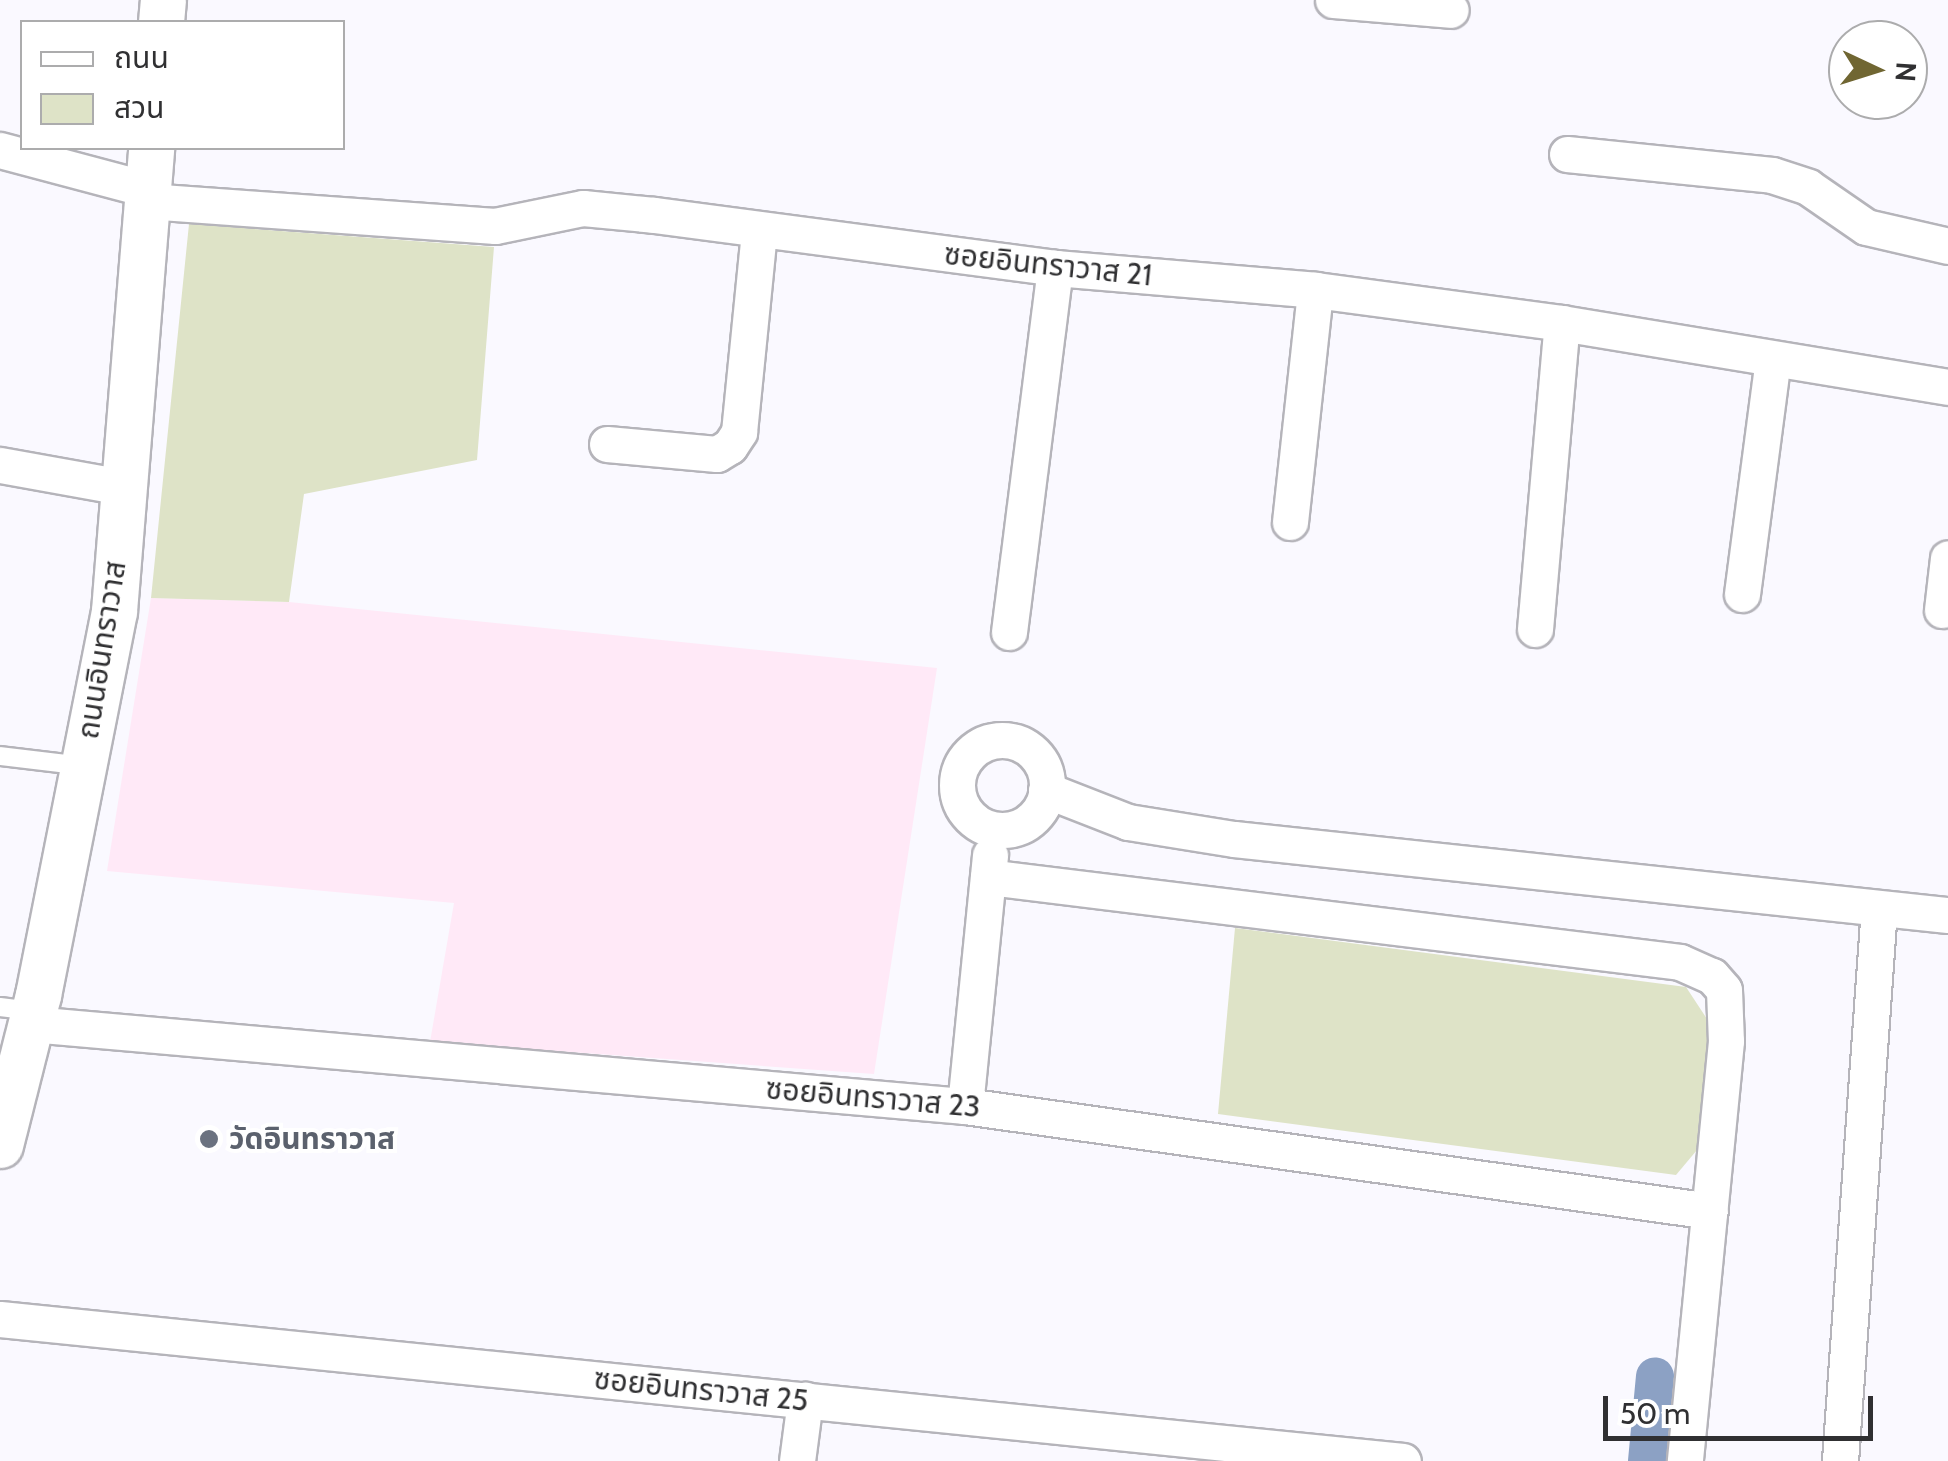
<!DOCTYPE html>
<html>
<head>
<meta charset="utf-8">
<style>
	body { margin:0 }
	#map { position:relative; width:1948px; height:1461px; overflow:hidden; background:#faf9ff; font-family:Cabin,"Noto Sans Thai",sans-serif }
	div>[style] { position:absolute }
	.education>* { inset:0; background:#ffe9f7 }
	.green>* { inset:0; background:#dee3c7 }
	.canal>* { height:38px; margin:-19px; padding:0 19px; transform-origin:19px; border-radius:19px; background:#8ca1c4 }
	.roads { filter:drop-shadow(2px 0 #b5b4ba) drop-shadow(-2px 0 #b5b4ba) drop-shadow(0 2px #b5b4ba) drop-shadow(0 -2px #b5b4ba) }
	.service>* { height:18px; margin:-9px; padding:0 9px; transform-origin:9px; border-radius:9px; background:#fff }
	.minor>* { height:35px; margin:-17.5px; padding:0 17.5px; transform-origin:17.5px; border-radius:17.5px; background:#fff }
	.minor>.ring { margin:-17.5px; padding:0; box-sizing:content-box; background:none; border:35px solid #fff; border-radius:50% }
	.tertiary>* { height:45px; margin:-22.5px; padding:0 22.5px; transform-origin:22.5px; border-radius:22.5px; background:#fff }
	.dots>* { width:28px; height:28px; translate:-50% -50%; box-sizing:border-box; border:5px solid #fff; border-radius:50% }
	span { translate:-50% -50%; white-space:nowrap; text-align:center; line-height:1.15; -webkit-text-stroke:8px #fff; paint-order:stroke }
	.street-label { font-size:30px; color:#303032 }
	.worship-label { font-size:30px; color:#5b616d; font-weight:700 }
	.left { translate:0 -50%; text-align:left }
	.legend { position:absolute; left:20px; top:20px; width:325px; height:130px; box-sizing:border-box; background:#fff; border:2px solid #acacad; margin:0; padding:12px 18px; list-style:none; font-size:30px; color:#303032 }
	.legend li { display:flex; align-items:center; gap:20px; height:50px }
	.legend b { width:50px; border:2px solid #acacad }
	.north { position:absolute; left:1828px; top:20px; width:100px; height:100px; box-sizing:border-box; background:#fff; border:2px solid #acacad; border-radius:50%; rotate:94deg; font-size:28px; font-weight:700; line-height:40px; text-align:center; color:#303032 }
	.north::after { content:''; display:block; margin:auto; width:35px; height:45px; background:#706632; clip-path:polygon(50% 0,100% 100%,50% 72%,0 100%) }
	.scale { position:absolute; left:1603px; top:1396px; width:270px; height:45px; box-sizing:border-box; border:5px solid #303032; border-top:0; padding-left:12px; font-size:30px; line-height:35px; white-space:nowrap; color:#303032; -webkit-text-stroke:8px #fff; paint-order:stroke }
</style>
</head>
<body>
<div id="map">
	<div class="education">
		<i style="clip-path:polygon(151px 598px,289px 602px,937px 668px,874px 1074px,430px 1042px,454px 903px,107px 871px)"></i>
	</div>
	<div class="green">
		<i style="clip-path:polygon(189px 224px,494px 247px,477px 460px,304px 494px,289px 602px,151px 598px)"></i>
		<i style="clip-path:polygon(1235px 928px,1686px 987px,1709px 1022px,1697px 1150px,1676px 1175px,1218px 1114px)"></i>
	</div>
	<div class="canal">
		<i style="left:1647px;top:1461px;width:85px;rotate:-84.6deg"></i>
	</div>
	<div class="roads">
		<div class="service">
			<i style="left:0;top:756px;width:85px;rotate:6.8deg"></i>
			<i style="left:0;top:1007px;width:34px;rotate:7deg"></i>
		</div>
		<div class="minor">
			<i style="left:1333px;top:0;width:118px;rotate:4.8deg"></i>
			<i style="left:0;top:150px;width:152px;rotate:14.9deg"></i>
			<i style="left:1567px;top:154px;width:206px;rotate:5.8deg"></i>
			<i style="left:1772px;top:175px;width:38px;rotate:18deg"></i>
			<i style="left:1808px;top:187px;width:70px;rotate:34.6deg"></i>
			<i style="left:1866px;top:227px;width:84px;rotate:13deg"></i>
			<i style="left:147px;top:201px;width:349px;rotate:4.1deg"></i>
			<i style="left:495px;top:226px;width:90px;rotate:-11.6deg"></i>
			<i style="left:583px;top:208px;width:71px;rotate:5.6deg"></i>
			<i style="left:654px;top:215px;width:404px;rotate:7.5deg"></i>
			<i style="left:1055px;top:268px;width:261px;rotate:4.8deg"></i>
			<i style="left:1315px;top:290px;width:249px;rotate:7.6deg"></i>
			<i style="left:1562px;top:323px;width:391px;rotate:9.4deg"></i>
			<i style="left:607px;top:444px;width:110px;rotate:5.2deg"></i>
			<i style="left:717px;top:454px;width:15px;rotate:-32deg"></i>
			<i style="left:730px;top:446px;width:17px;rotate:-57deg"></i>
			<i style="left:739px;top:432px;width:202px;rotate:-84.3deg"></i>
			<i style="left:0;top:465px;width:124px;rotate:10.2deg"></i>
			<i style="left:1290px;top:522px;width:233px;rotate:-83.8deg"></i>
			<i style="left:1742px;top:594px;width:237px;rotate:-82.5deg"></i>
			<i style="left:1942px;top:610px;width:52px;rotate:-83.4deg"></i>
			<i style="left:1535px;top:629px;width:307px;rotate:-85deg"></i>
			<i style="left:1009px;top:632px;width:367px;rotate:-82.8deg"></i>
			<i class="ring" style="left:957px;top:740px;width:55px;height:55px"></i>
			<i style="left:1046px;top:790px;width:88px;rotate:21.3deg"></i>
			<i style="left:1128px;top:822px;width:107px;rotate:9.1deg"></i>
			<i style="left:1234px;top:839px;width:718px;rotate:6.08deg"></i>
			<i style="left:988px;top:877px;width:697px;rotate:7deg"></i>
			<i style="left:1680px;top:962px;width:35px;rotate:24deg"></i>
			<i style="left:1712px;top:976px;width:18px;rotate:49deg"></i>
			<i style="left:1724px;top:990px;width:51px;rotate:87.8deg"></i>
			<i style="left:1726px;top:1041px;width:422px;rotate:95.6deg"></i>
			<i style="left:31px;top:1024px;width:938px;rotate:5.02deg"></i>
			<i style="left:965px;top:1106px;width:752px;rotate:8.02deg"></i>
			<i style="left:965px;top:1106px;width:252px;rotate:-84.3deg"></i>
			<i style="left:0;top:1319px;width:1410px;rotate:5.78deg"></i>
			<i style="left:797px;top:1461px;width:62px;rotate:-82.5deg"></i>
			<i style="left:1840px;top:1461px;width:554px;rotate:-85.97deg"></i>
		</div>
		<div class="tertiary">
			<i style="left:161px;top:22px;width:22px;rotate:-85deg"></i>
			<i style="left:0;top:1145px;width:155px;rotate:-75.8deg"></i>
			<i style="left:38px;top:995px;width:391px;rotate:-78.8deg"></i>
			<i style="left:114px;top:611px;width:464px;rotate:-85.4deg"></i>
		</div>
	</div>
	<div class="dots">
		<i style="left:209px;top:1139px;background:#6b7280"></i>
	</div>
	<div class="street-label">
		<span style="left:1048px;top:265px;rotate:6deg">ซอยอินทราวาส 21</span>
		<span style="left:102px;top:650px;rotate:-81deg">ถนนอินทราวาส</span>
		<span style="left:873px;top:1098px;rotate:5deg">ซอยอินทราวาส 23</span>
		<span style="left:701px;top:1390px;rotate:6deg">ซอยอินทราวาส 25</span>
	</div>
	<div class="worship-label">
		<span class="left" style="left:229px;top:1139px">วัดอินทราวาส</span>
	</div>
	<ul class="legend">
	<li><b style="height:12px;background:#fff"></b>ถนน</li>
	<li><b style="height:28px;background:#dee3c7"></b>สวน</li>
	</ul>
	<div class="north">N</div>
	<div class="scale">50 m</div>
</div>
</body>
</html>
